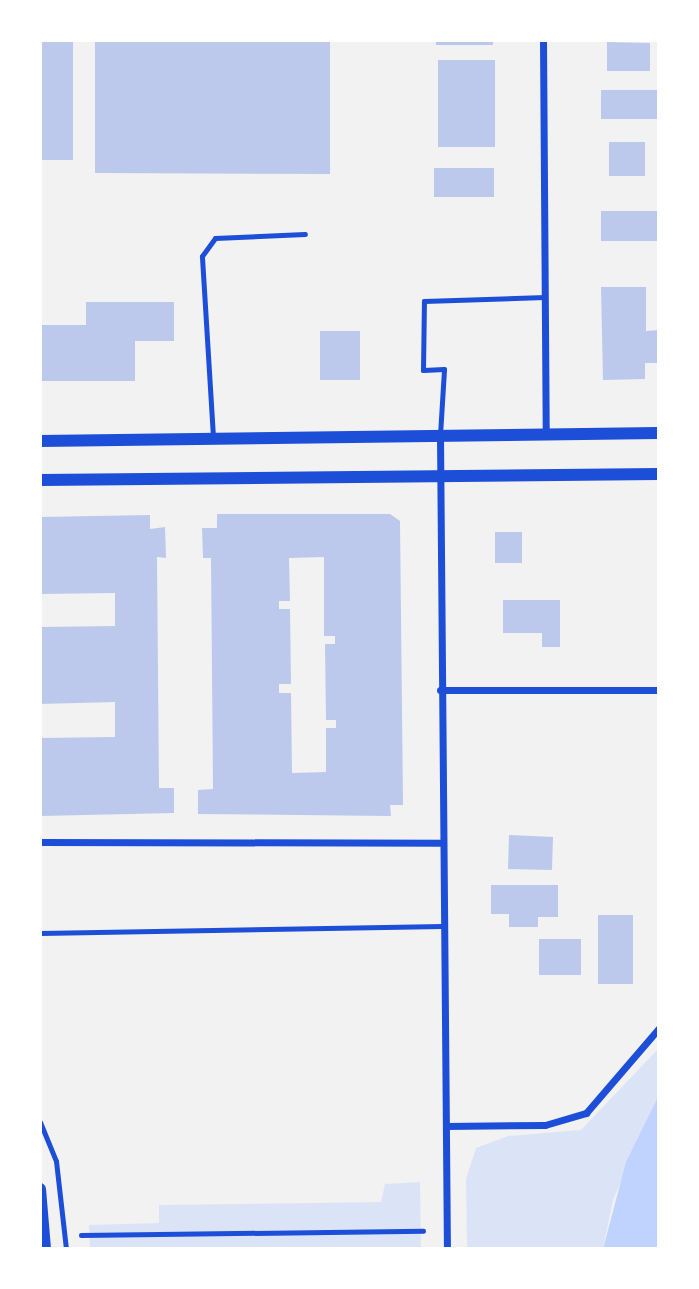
<!DOCTYPE html>
<html>
<head>
<meta charset="utf-8">
<style>
	body { margin:0 }
	#map { position:relative; width:699px; height:1289px; overflow:hidden; background:#f2f2f2; font-family:"Fira Sans Condensed",sans-serif }
	div>[style] { position:absolute }
	.green>* { inset:0; background:#dbe4f7 }
	.water>* { inset:0; background:#bfd3fe }
	.building>* { inset:0; background:#bdc9ec }
	.path>* { height:4.5px; margin:-2.25px; padding:0 2.25px; transform-origin:2.25px; border-radius:2.25px; background:#1d4ed8 }
	.service>* { height:5px; margin:-2.5px; padding:0 2.5px; transform-origin:2.5px; border-radius:2.5px; background:#1d4ed8 }
	.minor>* { height:7px; margin:-3.5px; padding:0 3.5px; transform-origin:3.5px; border-radius:3.5px; background:#1d4ed8 }
	.tertiary>* { height:12px; margin:-6px; padding:0 6px; transform-origin:6px; border-radius:6px; background:#1d4ed8 }
	span { translate:-50% -50%; white-space:nowrap; text-align:center; line-height:1.15; -webkit-text-stroke:5px #fff; paint-order:stroke }
	.frame { position:absolute; inset:0; border:42px solid #fff; pointer-events:none }
</style>
</head>
<body>
<div id="map">
	<div class="green">
		<i style="clip-path:polygon(659px 1048px,659px 1095px,613px 1200px,603px 1249px,467px 1249px,466px 1179px,476px 1148px,508px 1136px,581px 1130px)"></i>
		<i style="clip-path:polygon(420px 1182px,421px 1249px,90px 1249px,89px 1225px,159px 1223px,159px 1205px,381px 1202px,385px 1184px)"></i>
	</div>
	<div class="water">
		<i style="clip-path:polygon(659px 1095px,659px 1249px,603px 1249px,626px 1162px)"></i>
	</div>
	<div class="building">
		<i style="clip-path:polygon(40px 40px,73px 40px,73px 160px,40px 160px)"></i>
		<i style="clip-path:polygon(95px 40px,330px 40px,330px 174px,95px 173px)"></i>
		<i style="clip-path:polygon(436px 40px,493px 40px,493px 45px,436px 45px)"></i>
		<i style="clip-path:polygon(607px 42px,650px 43px,650px 71px,607px 71px)"></i>
		<i style="clip-path:polygon(438px 60px,495px 60px,495px 147px,438px 147px)"></i>
		<i style="clip-path:polygon(601px 90px,659px 90px,659px 119px,601px 119px)"></i>
		<i style="clip-path:polygon(609px 142px,645px 142px,645px 176px,609px 176px)"></i>
		<i style="clip-path:polygon(434px 168px,494px 168px,494px 197px,434px 197px)"></i>
		<i style="clip-path:polygon(601px 211px,659px 211px,659px 241px,601px 241px)"></i>
		<i style="clip-path:polygon(601px 287px,646px 287px,646px 331px,659px 330px,659px 363px,645px 363px,645px 379px,603px 380px)"></i>
		<i style="clip-path:polygon(86px 302px,174px 302px,174px 341px,135px 341px,135px 381px,40px 381px,40px 325px,86px 325px)"></i>
		<i style="clip-path:polygon(320px 331px,360px 331px,360px 380px,320px 380px)"></i>
		<i style="clip-path:polygon(evenodd,217px 514px,390px 514px,400px 521px,403px 805px,390px 805px,391px 816px,198px 814px,198px 790px,213px 789px,211px 558px,203px 558px,202px 528px,217px 528px,217px 514px,324px 557px,324px 636px,335px 636px,335px 644px,325px 644px,326px 720px,336px 720px,336px 728px,326px 728px,326px 772px,292px 773px,291px 693px,279px 693px,279px 684px,291px 684px,290px 609px,279px 609px,279px 601px,290px 601px,289px 558px,324px 557px)"></i>
		<i style="clip-path:polygon(150px 515px,150px 529px,165px 527px,166px 558px,157px 557px,159px 788px,174px 788px,174px 813px,40px 816px,40px 738px,115px 737px,115px 702px,40px 704px,40px 627px,115px 626px,115px 593px,40px 594px,40px 517px)"></i>
		<i style="clip-path:polygon(495px 532px,522px 532px,522px 563px,495px 563px)"></i>
		<i style="clip-path:polygon(503px 600px,560px 600px,560px 647px,542px 647px,542px 633px,503px 633px)"></i>
		<i style="clip-path:polygon(509px 835px,553px 837px,552px 870px,508px 869px)"></i>
		<i style="clip-path:polygon(491px 885px,558px 885px,558px 917px,538px 917px,538px 927px,509px 927px,509px 914px,491px 914px)"></i>
		<i style="clip-path:polygon(598px 915px,633px 915px,633px 984px,598px 984px)"></i>
		<i style="clip-path:polygon(539px 939px,581px 939px,581px 975px,539px 975px)"></i>
	</div>
	<div class="path">
		<i style="left:81px;top:1235px;width:342px;rotate:-0.7deg"></i>
	</div>
	<div class="service">
		<i style="left:440px;top:435px;width:66px;rotate:-86.5deg"></i>
		<i style="left:444px;top:369px;width:21px;rotate:177deg"></i>
		<i style="left:423px;top:370px;width:69px;rotate:-89.2deg"></i>
		<i style="left:424px;top:301px;width:121px;rotate:-1.9deg"></i>
		<i style="left:213px;top:437px;width:181px;rotate:-93.5deg"></i>
		<i style="left:202px;top:256px;width:22px;rotate:-54deg"></i>
		<i style="left:215px;top:238px;width:90px;rotate:-2.5deg"></i>
		<i style="left:40px;top:933px;width:403px;rotate:-1deg"></i>
		<i style="left:40px;top:1122px;width:42px;rotate:67.7deg"></i>
		<i style="left:56px;top:1161px;width:89px;rotate:83.5deg"></i>
	</div>
	<div class="minor">
		<i style="left:543px;top:40px;width:395px;rotate:89.6deg"></i>
		<i style="left:440px;top:436px;width:813px;rotate:89.51deg"></i>
		<i style="left:440px;top:690px;width:219px"></i>
		<i style="left:40px;top:842px;width:402px;rotate:0.1deg"></i>
		<i style="left:446px;top:1126px;width:99px;rotate:-0.6deg"></i>
		<i style="left:545px;top:1125px;width:43px;rotate:-16.3deg"></i>
		<i style="left:586px;top:1113px;width:112px;rotate:-49.3deg"></i>
	</div>
	<div class="tertiary">
		<i style="left:40px;top:441px;width:619px;rotate:-0.74deg"></i>
		<i style="left:40px;top:480px;width:619px;rotate:-0.56deg"></i>
		<i style="left:40px;top:1189px;width:60px;rotate:85.2deg"></i>
	</div>
	<div class="frame"></div>
</div>
</body>
</html>
